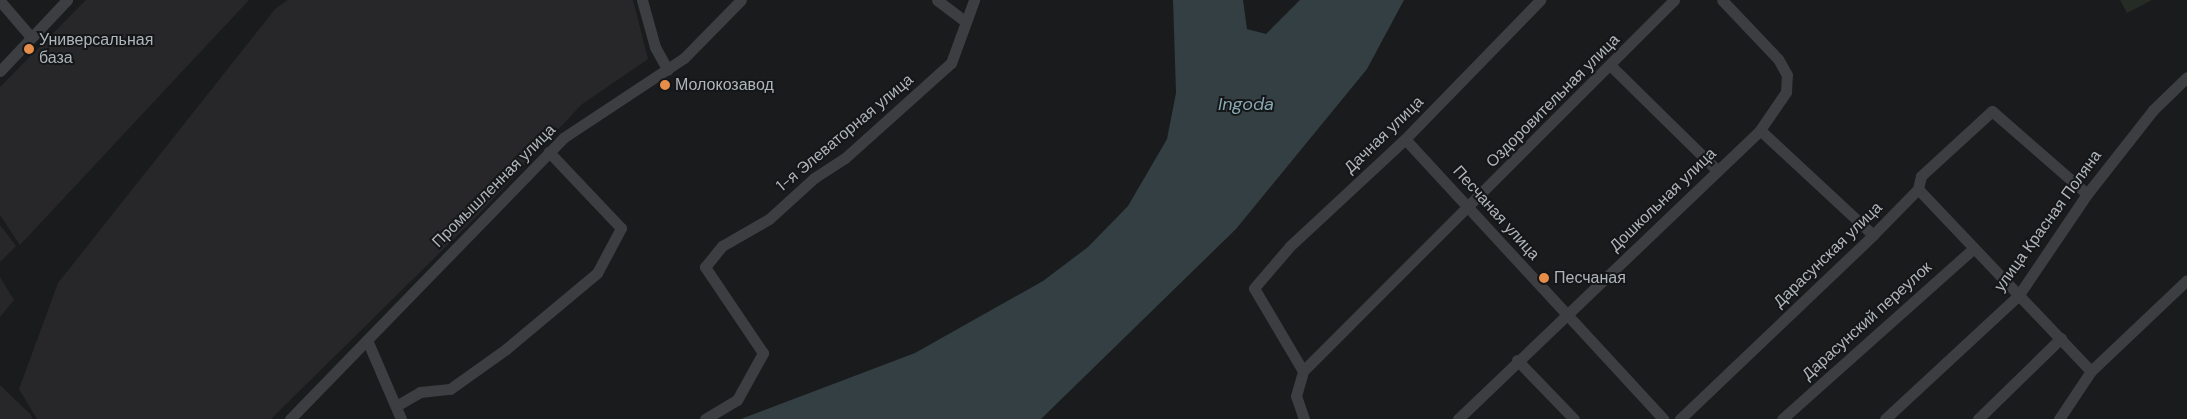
<!DOCTYPE html>
<html>
<head>
<meta charset="utf-8">
<style>
	body { margin:0 }
	#map { position:relative; width:2187px; height:419px; overflow:hidden; background:#1a1b1d; font-family:"DM Sans",sans-serif }
	div>[style] { position:absolute }
	.built>* { inset:0; background:#27272a }
	.green>* { inset:0; background:#252c25 }
	.water>* { inset:0; background:#333f42 }
	.minor>* { height:11px; margin:-5.5px; padding:0 5.5px; transform-origin:5.5px; border-radius:5.5px; background:#3c3e41 }
	.dots>* { width:14px; height:14px; translate:-50% -50%; box-sizing:border-box; border:2px solid #151618; border-radius:50% }
	span { translate:-50% -50%; white-space:nowrap; text-align:center; line-height:1.15; -webkit-text-stroke:4px #151618; paint-order:stroke }
	.poi-label { font-size:16px; color:#aeb5bb }
	.left { translate:0 -50%; text-align:left }
	.street-label { font-size:16px; color:#aeb5bb }
	.water-label { font-size:18px; color:#88a8b3; font-style:italic }
</style>
</head>
<body>
<div id="map">
	<div class="built">
		<i style="clip-path:polygon(86px 0,249px 0,20px 245px,0 215px,0 87px)"></i>
		<i style="clip-path:polygon(288px 0,633px 0,648px 59px,581px 105px,478px 215px,271px 419px,37px 419px,19px 389px,58px 283px,276px 8px)"></i>
		<i style="clip-path:polygon(0 225px,16px 246px,0 262px)"></i>
		<i style="clip-path:polygon(0 277px,14px 300px,0 317px)"></i>
		<i style="clip-path:polygon(0 385px,30px 414px,33px 419px,0 419px)"></i>
	</div>
	<div class="green">
		<i style="clip-path:polygon(2120px 0,2152px 0,2127px 13px)"></i>
	</div>
	<div class="water">
		<i style="clip-path:polygon(1173px 0,1243px 0,1247px 29px,1266px 34px,1300px 0,1404px 0,1367px 69px,1236px 229px,1041px 419px,741px 419px,915px 353px,1043px 281px,1088px 247px,1128px 206px,1167px 139px,1176px 93px)"></i>
	</div>
	<div class="minor">
		<i style="left:642px;top:0;width:49px;rotate:74.5deg"></i>
		<i style="left:655px;top:47px;width:26px;rotate:61deg"></i>
		<i style="left:937px;top:0;width:35px;rotate:37deg"></i>
		<i style="left:0;top:1px;width:48px;rotate:49.3deg"></i>
		<i style="left:1611px;top:66px;width:148px;rotate:44.5deg"></i>
		<i style="left:0;top:71px;width:98px;rotate:-46.7deg"></i>
		<i style="left:1760px;top:130px;width:154px;rotate:42.9deg"></i>
		<i style="left:1405px;top:139px;width:381px;rotate:47.3deg"></i>
		<i style="left:1918px;top:189px;width:251px;rotate:46.5deg"></i>
		<i style="left:367px;top:340px;width:86px;rotate:66.7deg"></i>
		<i style="left:1517px;top:360px;width:82px;rotate:46deg"></i>
		<i style="left:1303px;top:371px;width:525px;rotate:-45deg"></i>
		<i style="left:396px;top:406px;width:28px;rotate:-30deg"></i>
		<i style="left:420px;top:392px;width:30px;rotate:-6deg"></i>
		<i style="left:450px;top:389px;width:69px;rotate:-35.5deg"></i>
		<i style="left:506px;top:349px;width:119px;rotate:-39.9deg"></i>
		<i style="left:597px;top:273px;width:51px;rotate:-61.9deg"></i>
		<i style="left:621px;top:228px;width:105px;rotate:-133.5deg"></i>
		<i style="left:290px;top:419px;width:392px;rotate:-45.8deg"></i>
		<i style="left:563px;top:138px;width:145px;rotate:-33.5deg"></i>
		<i style="left:684px;top:58px;width:81px;rotate:-45.5deg"></i>
		<i style="left:705px;top:419px;width:37px;rotate:-31deg"></i>
		<i style="left:737px;top:400px;width:54px;rotate:-61deg"></i>
		<i style="left:763px;top:353px;width:104px;rotate:-124deg"></i>
		<i style="left:705px;top:267px;width:27px;rotate:-51deg"></i>
		<i style="left:722px;top:246px;width:54px;rotate:-29.9deg"></i>
		<i style="left:769px;top:219px;width:61px;rotate:-42.3deg"></i>
		<i style="left:814px;top:178px;width:37px;rotate:-33deg"></i>
		<i style="left:845px;top:158px;width:142px;rotate:-41.9deg"></i>
		<i style="left:951px;top:63px;width:67px;rotate:-69.9deg"></i>
		<i style="left:1304px;top:419px;width:24px;rotate:-109deg"></i>
		<i style="left:1296px;top:396px;width:26px;rotate:-74deg"></i>
		<i style="left:1303px;top:371px;width:96px;rotate:-120.6deg"></i>
		<i style="left:1254px;top:288px;width:55px;rotate:-49.4deg"></i>
		<i style="left:1290px;top:246px;width:157px;rotate:-42.9deg"></i>
		<i style="left:1405px;top:139px;width:194px;rotate:-45.8deg"></i>
		<i style="left:1458px;top:419px;width:418px;rotate:-43.7deg"></i>
		<i style="left:1760px;top:130px;width:46px;rotate:-55.6deg"></i>
		<i style="left:1786px;top:92px;width:17px;rotate:-87deg"></i>
		<i style="left:1787px;top:75px;width:18px;rotate:-119deg"></i>
		<i style="left:1778px;top:59px;width:81px;rotate:-133.5deg"></i>
		<i style="left:1680px;top:419px;width:267px;rotate:-43.6deg"></i>
		<i style="left:1873px;top:235px;width:64px;rotate:-45.6deg"></i>
		<i style="left:1918px;top:189px;width:13px;rotate:-77deg"></i>
		<i style="left:1921px;top:176px;width:96px;rotate:-42.5deg"></i>
		<i style="left:1992px;top:111px;width:126px;rotate:41.1deg"></i>
		<i style="left:1782px;top:419px;width:257px;rotate:-41.7deg"></i>
		<i style="left:1885px;top:419px;width:181px;rotate:-42.8deg"></i>
		<i style="left:2018px;top:296px;width:123px;rotate:-55.9deg"></i>
		<i style="left:2087px;top:194px;width:107px;rotate:-51.8deg"></i>
		<i style="left:2153px;top:110px;width:47px;rotate:-44.1deg"></i>
		<i style="left:1978px;top:419px;width:116px;rotate:-44.3deg"></i>
		<i style="left:2059px;top:419px;width:58px;rotate:-56.3deg"></i>
		<i style="left:2091px;top:371px;width:132px;rotate:-43.5deg"></i>
	</div>
	<div class="dots">
		<i style="left:29px;top:49px;background:#e68e49"></i>
		<i style="left:665px;top:85px;background:#e68e49"></i>
		<i style="left:1544px;top:278px;background:#e68e49"></i>
	</div>
	<div class="poi-label">
		<span class="left" style="left:39px;top:49px">Универсальная<br>база</span>
		<span class="left" style="left:675px;top:85px">Молокозавод</span>
		<span class="left" style="left:1554px;top:278px">Песчаная</span>
	</div>
	<div class="street-label">
		<span style="left:1553px;top:101px;rotate:-45deg">Оздоровительная улица</span>
		<span style="left:845px;top:133px;rotate:-40deg">1-я Элеваторная улица</span>
		<span style="left:1384px;top:135px;rotate:-44deg">Дачная улица</span>
		<span style="left:494px;top:186px;rotate:-45deg">Промышленная улица</span>
		<span style="left:1663px;top:200px;rotate:-44deg">Дошкольная улица</span>
		<span style="left:1496px;top:213px;rotate:48deg">Песчаная улица</span>
		<span style="left:2048px;top:221px;rotate:-54deg">улица Красная Поляна</span>
		<span style="left:1828px;top:255px;rotate:-44deg">Дарасунская улица</span>
		<span style="left:1867px;top:321px;rotate:-42deg">Дарасунский переулок</span>
	</div>
	<div class="water-label">
		<span style="left:1246px;top:104px">Ingoda</span>
	</div>
</div>
</body>
</html>
